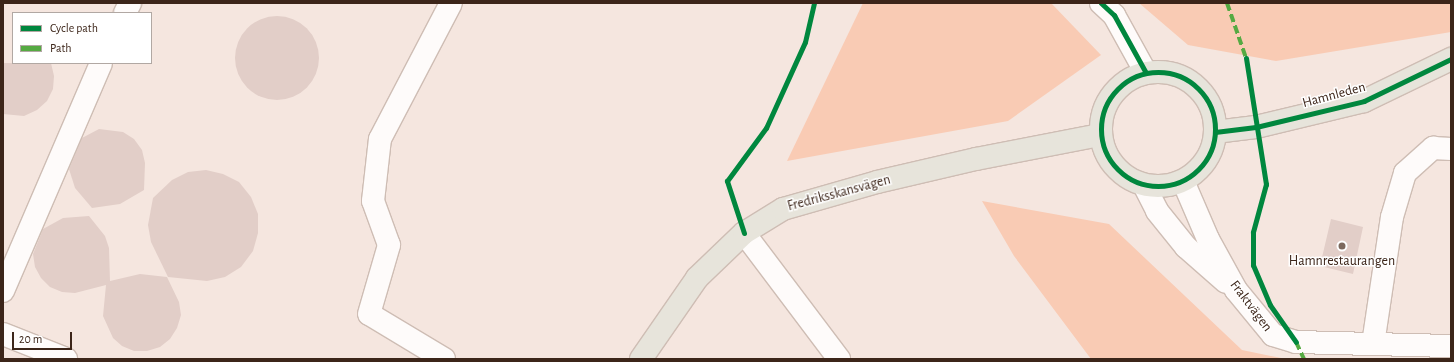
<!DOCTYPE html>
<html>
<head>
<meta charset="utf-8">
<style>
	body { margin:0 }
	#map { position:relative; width:1454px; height:362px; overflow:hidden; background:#f5e6df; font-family:"Alegreya Sans",sans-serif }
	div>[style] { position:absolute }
	.green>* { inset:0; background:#f9cbb4 }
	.building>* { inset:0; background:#e2cec8 }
	.round { border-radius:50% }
	.roads { filter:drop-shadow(1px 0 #cebdb4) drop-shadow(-1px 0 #cebdb4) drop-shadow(0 1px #cebdb4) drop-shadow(0 -1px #cebdb4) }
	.minor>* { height:22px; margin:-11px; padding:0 11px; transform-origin:11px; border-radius:11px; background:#fefbfa }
	.major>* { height:22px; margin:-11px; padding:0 11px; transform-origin:11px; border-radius:11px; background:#e7e4db }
	.major>.ring { margin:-11px; padding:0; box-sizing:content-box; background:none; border:22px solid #e7e4db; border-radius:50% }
	.quiet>* { height:4px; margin-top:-2px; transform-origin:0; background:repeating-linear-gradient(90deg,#55aa42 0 8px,transparent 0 12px) }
	.cycleway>* { height:5px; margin:-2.5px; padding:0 2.5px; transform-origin:2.5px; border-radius:2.5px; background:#00873e }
	.cycleway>.ring { margin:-2.5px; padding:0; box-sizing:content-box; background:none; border:5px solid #00873e; border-radius:50% }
	.dots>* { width:11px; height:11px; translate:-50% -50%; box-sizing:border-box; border:2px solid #fff; border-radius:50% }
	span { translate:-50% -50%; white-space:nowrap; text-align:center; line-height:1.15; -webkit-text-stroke:3px #fff; paint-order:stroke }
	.street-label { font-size:14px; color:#3c2519 }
	.poi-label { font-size:14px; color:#3c2519 }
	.frame { position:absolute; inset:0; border:4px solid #3c2519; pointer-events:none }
	.legend { position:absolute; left:12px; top:12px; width:140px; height:52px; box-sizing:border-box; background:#fff; border:1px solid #b1a8a3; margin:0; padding:5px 7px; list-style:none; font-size:12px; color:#3c2519 }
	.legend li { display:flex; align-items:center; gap:8px; height:20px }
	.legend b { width:20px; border:1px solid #b1a8a3 }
	.scale { position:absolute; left:12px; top:332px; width:60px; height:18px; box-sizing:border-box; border:2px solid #3c2519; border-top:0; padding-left:5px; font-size:12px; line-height:14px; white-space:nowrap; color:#3c2519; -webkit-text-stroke:3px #fff; paint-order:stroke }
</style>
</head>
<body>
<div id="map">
	<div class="green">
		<i style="clip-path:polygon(863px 3px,1051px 3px,1101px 55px,1008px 121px,787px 161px)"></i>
		<i style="clip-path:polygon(1139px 3px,1451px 3px,1451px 32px,1276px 61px,1188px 45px)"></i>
		<i style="clip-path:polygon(982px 201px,1109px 224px,1242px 350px,1286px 359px,1091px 359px,1014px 256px)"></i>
	</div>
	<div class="building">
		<i class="round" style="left:235px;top:16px;width:84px;height:84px"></i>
		<i style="clip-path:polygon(3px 63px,51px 63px,54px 76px,53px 89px,47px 101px,37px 110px,24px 116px,3px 114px)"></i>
		<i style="clip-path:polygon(99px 129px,123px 132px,134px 139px,142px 150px,145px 163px,144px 190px,120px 204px,92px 208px,75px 188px,69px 169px,82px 138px)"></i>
		<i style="clip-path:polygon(206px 170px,223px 174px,239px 182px,251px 197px,258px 214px,258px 233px,253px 251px,241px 267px,225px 277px,207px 281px,168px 277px,151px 242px,148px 225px,153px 198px,172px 180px,188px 172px)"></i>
		<i style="clip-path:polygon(89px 216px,105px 236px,109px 248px,110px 281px,140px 274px,167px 277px,179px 302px,181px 315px,177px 328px,170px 339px,160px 347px,147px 351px,134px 351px,122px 346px,113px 338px,103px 316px,106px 285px,75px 293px,62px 292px,50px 287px,41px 278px,35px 267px,33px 254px,43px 229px,63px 218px)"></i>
		<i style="clip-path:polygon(1331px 219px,1363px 227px,1353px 274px,1320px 266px)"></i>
	</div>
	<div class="roads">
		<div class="minor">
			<i style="left:1101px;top:3px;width:18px;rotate:43deg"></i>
			<i style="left:1114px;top:15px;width:66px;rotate:61.1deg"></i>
			<i style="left:125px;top:13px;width:11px;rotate:-63deg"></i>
			<i style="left:1183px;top:181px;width:63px;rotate:66.7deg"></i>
			<i style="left:1208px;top:239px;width:58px;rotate:61.2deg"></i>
			<i style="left:1236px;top:290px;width:58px;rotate:50.6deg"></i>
			<i style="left:1273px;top:335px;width:24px;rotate:17deg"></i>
			<i style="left:1296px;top:342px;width:155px;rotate:1.5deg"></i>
			<i style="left:1144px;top:185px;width:29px;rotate:63deg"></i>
			<i style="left:1157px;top:211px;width:46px;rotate:51.1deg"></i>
			<i style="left:1186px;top:247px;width:53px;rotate:41.2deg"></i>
			<i style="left:744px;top:233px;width:158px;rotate:53deg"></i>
			<i style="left:3px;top:291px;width:248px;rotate:-66.7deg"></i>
			<i style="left:3px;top:334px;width:68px;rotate:21.6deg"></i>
			<i style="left:1373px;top:344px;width:128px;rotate:-81.5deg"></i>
			<i style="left:1392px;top:217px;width:46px;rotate:-73.5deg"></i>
			<i style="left:1405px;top:173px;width:38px;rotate:-42deg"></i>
			<i style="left:1433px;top:148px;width:18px;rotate:3deg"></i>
			<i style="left:444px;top:359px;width:87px;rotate:-149deg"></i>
			<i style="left:369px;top:314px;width:72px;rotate:-73.8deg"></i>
			<i style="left:389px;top:245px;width:47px;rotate:-110deg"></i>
			<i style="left:373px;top:201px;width:62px;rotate:-83.6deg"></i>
			<i style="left:380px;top:139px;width:153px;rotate:-62.4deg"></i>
		</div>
		<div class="major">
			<i class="ring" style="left:1101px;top:72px;width:92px;height:92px"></i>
			<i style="left:1215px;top:132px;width:41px;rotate:-7deg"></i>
			<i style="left:1256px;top:127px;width:111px;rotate:-13.5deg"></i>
			<i style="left:1364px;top:101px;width:97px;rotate:-25.8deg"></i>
			<i style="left:641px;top:359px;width:98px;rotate:-55.3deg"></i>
			<i style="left:697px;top:278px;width:65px;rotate:-43.8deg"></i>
			<i style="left:744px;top:233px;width:46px;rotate:-31.6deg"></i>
			<i style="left:783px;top:209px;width:98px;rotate:-16deg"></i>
			<i style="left:877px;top:182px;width:102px;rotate:-13.1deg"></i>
			<i style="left:976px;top:159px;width:126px;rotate:-11deg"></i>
		</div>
	</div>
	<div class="quiet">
		<i style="left:1227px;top:3px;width:58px;rotate:70.9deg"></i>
		<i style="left:1296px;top:342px;width:19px;rotate:65deg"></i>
	</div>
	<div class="cycleway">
		<i style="left:1101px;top:3px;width:18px;rotate:43deg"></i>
		<i style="left:1114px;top:15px;width:66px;rotate:61.1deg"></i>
		<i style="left:1246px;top:58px;width:128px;rotate:81deg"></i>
		<i style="left:1266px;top:184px;width:50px;rotate:105.2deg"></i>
		<i style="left:1253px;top:232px;width:33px;rotate:90deg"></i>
		<i style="left:1253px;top:265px;width:43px;rotate:67deg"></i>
		<i style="left:1270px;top:305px;width:45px;rotate:54.9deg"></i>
		<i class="ring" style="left:1101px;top:72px;width:109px;height:109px"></i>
		<i style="left:1215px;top:132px;width:41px;rotate:-7deg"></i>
		<i style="left:1256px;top:127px;width:111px;rotate:-13.5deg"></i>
		<i style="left:1364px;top:101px;width:97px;rotate:-25.8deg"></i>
		<i style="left:744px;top:233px;width:55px;rotate:-108.1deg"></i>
		<i style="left:727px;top:181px;width:66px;rotate:-53.7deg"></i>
		<i style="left:766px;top:128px;width:94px;rotate:-65.6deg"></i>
		<i style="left:805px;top:42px;width:40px;rotate:-77deg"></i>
	</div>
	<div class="dots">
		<i style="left:1342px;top:246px;background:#7d695e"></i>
	</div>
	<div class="street-label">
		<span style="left:1334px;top:95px;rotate:-15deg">Hamnleden</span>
		<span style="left:839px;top:193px;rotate:-15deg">Fredriksskansvägen</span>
		<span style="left:1251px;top:306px;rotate:53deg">Fraktvägen</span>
	</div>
	<div class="poi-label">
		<span style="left:1342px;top:261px">Hamnrestaurangen</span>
	</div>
	<div class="frame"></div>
	<ul class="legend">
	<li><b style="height:5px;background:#00873e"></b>Cycle path</li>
	<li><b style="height:5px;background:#55aa42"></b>Path</li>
	</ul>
	<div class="scale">20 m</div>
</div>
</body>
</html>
